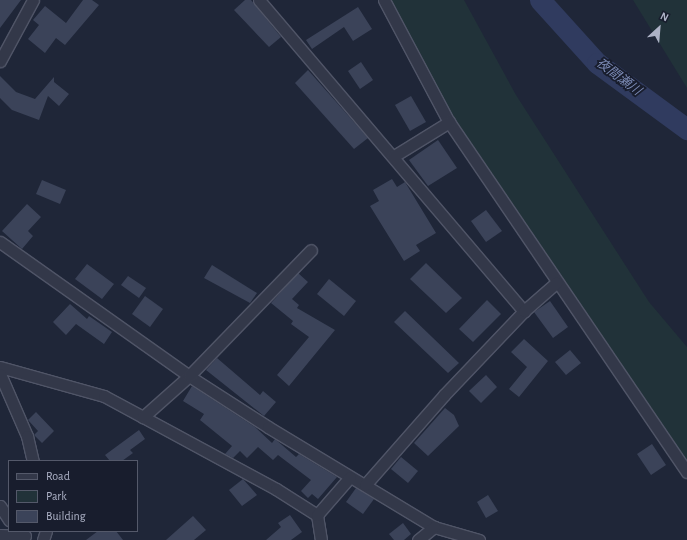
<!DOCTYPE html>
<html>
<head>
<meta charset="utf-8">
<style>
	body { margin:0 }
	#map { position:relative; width:687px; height:540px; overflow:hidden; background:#1f2638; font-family:"Alegreya Sans","Noto Sans JP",sans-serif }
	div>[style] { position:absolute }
	.green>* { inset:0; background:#213239 }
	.river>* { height:21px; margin:-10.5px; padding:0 10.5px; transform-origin:10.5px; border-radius:10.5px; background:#303b5f }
	.building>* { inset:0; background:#3b4359 }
	.roads { filter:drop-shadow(1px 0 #505567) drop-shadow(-1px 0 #505567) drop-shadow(0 1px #505567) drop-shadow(0 -1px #505567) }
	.minor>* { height:11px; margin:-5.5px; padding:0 5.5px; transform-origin:5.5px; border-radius:5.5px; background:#333849 }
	span { translate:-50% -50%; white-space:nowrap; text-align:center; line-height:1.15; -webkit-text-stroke:3.5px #181d2d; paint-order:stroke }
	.water-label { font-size:13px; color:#7b8ab4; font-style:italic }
	.legend { position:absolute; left:8px; top:460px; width:130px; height:72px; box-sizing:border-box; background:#181d2d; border:1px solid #54596a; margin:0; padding:5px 7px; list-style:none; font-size:12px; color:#adb2c6 }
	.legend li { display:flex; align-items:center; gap:8px; height:20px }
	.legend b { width:20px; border:1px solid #54596a }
	.north { position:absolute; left:639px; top:8px; width:40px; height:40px; -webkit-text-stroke:3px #181d2d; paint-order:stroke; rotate:26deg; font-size:11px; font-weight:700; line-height:16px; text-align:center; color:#adb2c6 }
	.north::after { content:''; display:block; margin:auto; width:14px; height:18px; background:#adb2c6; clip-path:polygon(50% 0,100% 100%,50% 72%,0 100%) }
</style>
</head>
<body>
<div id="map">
	<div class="green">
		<i style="clip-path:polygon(384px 0,464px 0,516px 95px,649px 302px,687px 347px,687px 472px,556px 283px,406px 42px)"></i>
		<i style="clip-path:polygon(633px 0,687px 0,687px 88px)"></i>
	</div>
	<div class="river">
		<i style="left:540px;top:0;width:85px;rotate:47.9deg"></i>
		<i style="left:597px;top:63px;width:112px;rotate:36.3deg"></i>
	</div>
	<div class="building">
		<i style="clip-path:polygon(0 0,21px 0,0 28px)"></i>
		<i style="clip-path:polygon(83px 0,92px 0,99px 5px,65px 45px,56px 38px,45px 53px,28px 39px,39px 25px,33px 20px,45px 6px,66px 23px)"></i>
		<i style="clip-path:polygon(245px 0,251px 0,281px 37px,269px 47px,234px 10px)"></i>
		<i style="clip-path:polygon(358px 7px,372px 29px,353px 41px,344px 27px,312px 49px,306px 40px)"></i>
		<i style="clip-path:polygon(361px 62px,373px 80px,360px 89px,348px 71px)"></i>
		<i style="clip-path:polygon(308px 70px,368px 138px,354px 149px,295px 83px)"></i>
		<i style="clip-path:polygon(0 76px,16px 92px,35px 99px,54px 77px,54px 82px,69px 94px,59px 106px,48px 96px,39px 120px,12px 110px,0 98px)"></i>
		<i style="clip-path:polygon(411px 96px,426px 122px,410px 131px,395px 105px)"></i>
		<i style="clip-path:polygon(438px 140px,457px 168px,428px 186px,409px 160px)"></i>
		<i style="clip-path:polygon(392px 179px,397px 187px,405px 182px,436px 233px,416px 245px,420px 251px,404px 261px,370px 206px,379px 201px,373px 190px)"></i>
		<i style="clip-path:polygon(42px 180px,66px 190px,60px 204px,36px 194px)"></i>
		<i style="clip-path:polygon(27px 204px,41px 217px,28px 231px,33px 236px,22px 249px,2px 231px)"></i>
		<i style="clip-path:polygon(486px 210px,502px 231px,486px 242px,471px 221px)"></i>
		<i style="clip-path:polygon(426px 263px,462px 298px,446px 313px,410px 279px)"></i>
		<i style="clip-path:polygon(87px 264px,114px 284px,102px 299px,75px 279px)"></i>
		<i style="clip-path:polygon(212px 265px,257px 293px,250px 303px,204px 278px)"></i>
		<i style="clip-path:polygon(298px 273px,308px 282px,292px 299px,299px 305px,297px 308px,335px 330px,289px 386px,277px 375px,309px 337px,291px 324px,293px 321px,271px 303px)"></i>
		<i style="clip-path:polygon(128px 276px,146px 288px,139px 298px,121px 285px)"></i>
		<i style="clip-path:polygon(329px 279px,356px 301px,344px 316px,317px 294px)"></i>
		<i style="clip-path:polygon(145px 296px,163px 309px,150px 327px,132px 314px)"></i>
		<i style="clip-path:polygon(487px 300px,501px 314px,473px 342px,459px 329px)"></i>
		<i style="clip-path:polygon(550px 301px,568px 327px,553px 338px,534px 312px)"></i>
		<i style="clip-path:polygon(70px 304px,87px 319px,89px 316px,112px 332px,104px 344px,76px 324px,66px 335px,53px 322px)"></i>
		<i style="clip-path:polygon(405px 311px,459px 363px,448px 373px,394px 322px)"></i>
		<i style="clip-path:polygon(524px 339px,548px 361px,519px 397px,509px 389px,527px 367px,511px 352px)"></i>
		<i style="clip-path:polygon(570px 350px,581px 363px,566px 375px,555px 362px)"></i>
		<i style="clip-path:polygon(217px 358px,260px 395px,263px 391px,276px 402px,264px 416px,206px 370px)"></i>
		<i style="clip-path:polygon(486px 375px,497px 387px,481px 403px,469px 391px)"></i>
		<i style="clip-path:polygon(192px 386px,255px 427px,272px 443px,275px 439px,296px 457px,299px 454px,337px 477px,318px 499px,312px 494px,308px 498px,301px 491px,311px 480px,278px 455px,273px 460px,258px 447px,247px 458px,240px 451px,233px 458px,225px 454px,232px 446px,200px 420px,204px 414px,183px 401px)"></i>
		<i style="clip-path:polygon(445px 408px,454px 415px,459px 426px,428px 456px,414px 443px)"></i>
		<i style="clip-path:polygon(36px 412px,54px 431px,42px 443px,34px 435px,38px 431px,28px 420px)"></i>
		<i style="clip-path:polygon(139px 430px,145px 439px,130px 450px,133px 453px,122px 461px,110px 461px,105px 455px)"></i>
		<i style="clip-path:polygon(652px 444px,666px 465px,651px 475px,637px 454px)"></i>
		<i style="clip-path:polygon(401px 457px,418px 471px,408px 483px,391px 469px)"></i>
		<i style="clip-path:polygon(243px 479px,257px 495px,242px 506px,229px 490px)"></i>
		<i style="clip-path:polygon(356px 488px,374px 499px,363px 514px,346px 502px)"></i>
		<i style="clip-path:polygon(488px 495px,498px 511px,486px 518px,477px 502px)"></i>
		<i style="clip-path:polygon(290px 515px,302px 532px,291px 540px,266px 540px,281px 527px,278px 523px)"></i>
		<i style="clip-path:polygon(193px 516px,206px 530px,194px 540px,166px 540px)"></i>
		<i style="clip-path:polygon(403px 523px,411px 534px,404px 540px,394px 540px,389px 534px)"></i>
		<i style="clip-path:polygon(98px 531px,116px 531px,123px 540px,86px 540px)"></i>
	</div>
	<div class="roads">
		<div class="minor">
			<i style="left:259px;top:0;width:409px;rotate:49.6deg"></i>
			<i style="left:384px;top:0;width:138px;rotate:62deg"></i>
			<i style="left:449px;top:122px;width:423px;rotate:55.8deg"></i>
			<i style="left:0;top:61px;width:69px;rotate:-61.6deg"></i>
			<i style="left:394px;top:156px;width:65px;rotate:-31.7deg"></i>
			<i style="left:0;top:242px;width:232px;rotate:35.3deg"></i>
			<i style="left:189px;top:376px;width:94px;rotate:32.8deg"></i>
			<i style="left:268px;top:427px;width:194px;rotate:31.1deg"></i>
			<i style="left:434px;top:527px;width:47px;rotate:16.1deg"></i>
			<i style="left:0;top:367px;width:108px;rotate:15.6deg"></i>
			<i style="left:104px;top:396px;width:44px;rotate:28.3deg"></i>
			<i style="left:143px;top:417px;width:151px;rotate:28.4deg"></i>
			<i style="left:276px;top:489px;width:49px;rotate:32.4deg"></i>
			<i style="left:317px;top:515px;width:25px;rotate:81deg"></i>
			<i style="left:0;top:374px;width:68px;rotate:66.5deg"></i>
			<i style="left:27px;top:436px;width:26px;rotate:77deg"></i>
			<i style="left:143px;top:417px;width:62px;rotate:-41.7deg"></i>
			<i style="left:189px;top:376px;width:175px;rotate:-45.9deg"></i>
			<i style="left:365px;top:485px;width:120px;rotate:-48.7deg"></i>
			<i style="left:444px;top:395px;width:116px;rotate:-46.4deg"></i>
			<i style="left:524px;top:311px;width:43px;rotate:-41.2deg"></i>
			<i style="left:0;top:506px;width:17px;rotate:57deg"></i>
			<i style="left:317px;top:515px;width:50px;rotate:-49deg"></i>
			<i style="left:0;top:535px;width:25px;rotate:2deg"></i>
			<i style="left:43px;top:540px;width:9px;rotate:-72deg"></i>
			<i style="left:418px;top:540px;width:21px;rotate:-39deg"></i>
		</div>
	</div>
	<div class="water-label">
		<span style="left:618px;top:78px;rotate:37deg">夜間瀬川</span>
	</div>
	<ul class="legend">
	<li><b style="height:5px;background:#333849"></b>Road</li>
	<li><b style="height:11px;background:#213239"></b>Park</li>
	<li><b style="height:11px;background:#3b4359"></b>Building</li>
	</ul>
	<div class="north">N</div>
</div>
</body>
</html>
